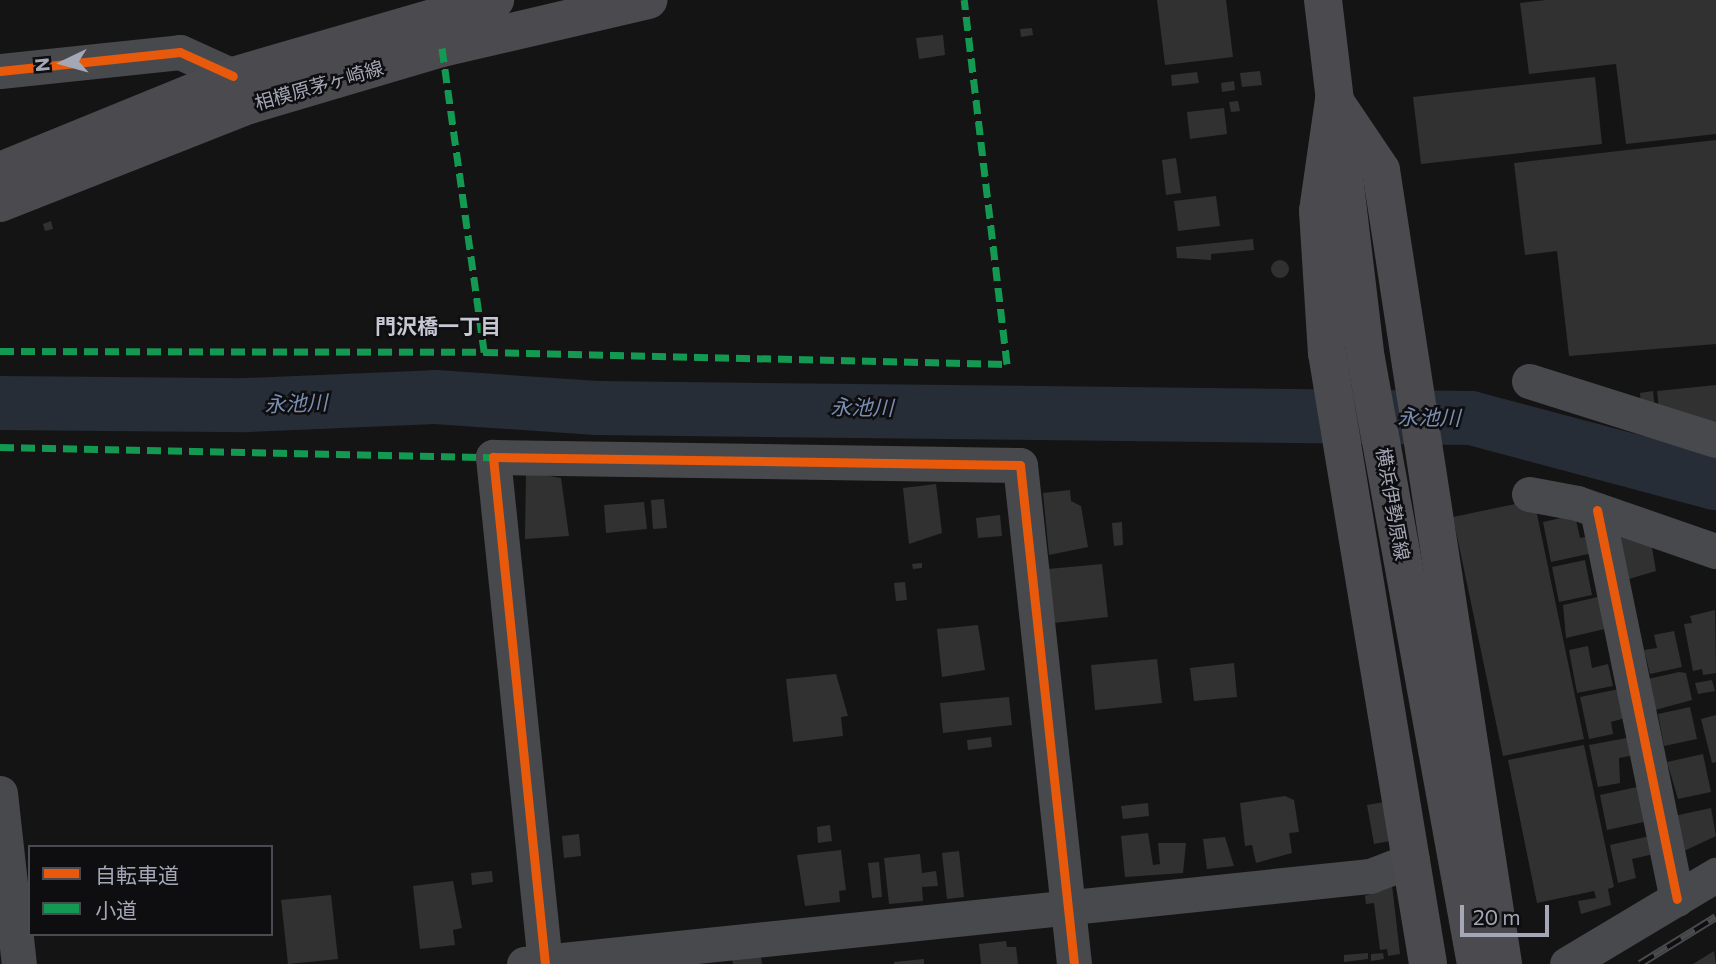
<!DOCTYPE html>
<html>
<head>
<meta charset="utf-8">
<style>
	body { margin:0 }
	#map { position:relative; width:1716px; height:964px; overflow:hidden; background:#141414; font-family:Commissioner,"Noto Sans JP",sans-serif }
	div>[style] { position:absolute }
	.river>* { height:54px; margin:-27px; padding:0 27px; transform-origin:27px; border-radius:27px; background:#272d36 }
	.building>* { inset:0; background:#313132 }
	.round { border-radius:50% }
	.minor>* { height:35px; margin:-17.5px; padding:0 17.5px; transform-origin:17.5px; border-radius:17.5px; background:#48494d }
	.major>* { height:38px; margin:-19px; padding:0 19px; transform-origin:19px; border-radius:19px; background:#4a4a4f }
	.rail>* { height:8px; margin-top:-4px; transform-origin:0; background:repeating-linear-gradient(90deg,#0e0e10 0 16px,#484a4d 0 32px); box-sizing:border-box; border-block:2px solid #484a4d }
	.major-bridge>* { height:38px; margin:-19px; padding:0 19px; transform-origin:19px; border-radius:19px; background:#4a4a4f }
	.quiet>* { height:7px; margin-top:-3.5px; transform-origin:0; background:repeating-linear-gradient(90deg,#139951 0 14px,transparent 0 21px) }
	.cycleway>* { height:9px; margin:-4.5px; padding:0 4.5px; transform-origin:4.5px; border-radius:4.5px; background:#e8590c }
	span { translate:-50% -50%; white-space:nowrap; text-align:center; line-height:1.15; -webkit-text-stroke:5px #0e0e10; paint-order:stroke }
	.street-label { font-size:19px; color:#a4a7b6 }
	.neighbourhood-label { font-size:21px; color:#c5c7d2; font-weight:700 }
	.water-label { font-size:21px; color:#7a8eb2; font-style:italic }
	.legend { position:absolute; left:28px; top:845px; width:245px; height:91px; box-sizing:border-box; background:#0e0e10; border:2px solid #4a4b52; margin:0; padding:9px 12px; list-style:none; font-size:21px; color:#a4a7b6 }
	.legend li { display:flex; align-items:center; gap:14px; height:35px }
	.legend b { width:35px; border:2px solid #4a4b52 }
	.north { position:absolute; left:28px; top:28px; width:70px; height:70px; -webkit-text-stroke:5px #0e0e10; paint-order:stroke; rotate:265deg; font-size:19px; font-weight:700; line-height:28px; text-align:center; color:#a4a7b6 }
	.north::after { content:''; display:block; margin:auto; width:24px; height:32px; background:#a4a7b6; clip-path:polygon(50% 0,100% 100%,50% 72%,0 100%) }
	.scale { position:absolute; left:1460px; top:905px; width:89px; height:32px; box-sizing:border-box; border:4px solid #a4a7b6; border-top:0; padding-left:9px; font-size:21px; line-height:24px; white-space:nowrap; color:#a4a7b6; -webkit-text-stroke:5px #0e0e10; paint-order:stroke }
</style>
</head>
<body>
<div id="map">
	<div class="river">
		<i style="left:0;top:403px;width:247px;rotate:0.5deg"></i>
		<i style="left:247px;top:405px;width:188px;rotate:-2.4deg"></i>
		<i style="left:435px;top:397px;width:162px;rotate:3.9deg"></i>
		<i style="left:597px;top:408px;width:874px;rotate:0.66deg"></i>
		<i style="left:1471px;top:418px;width:253px;rotate:14.9deg"></i>
	</div>
	<div class="building">
		<i style="clip-path:polygon(1157px 0,1226px 0,1233px 57px,1165px 65px)"></i>
		<i style="clip-path:polygon(1546px 0,1716px 0,1716px 134px,1626px 144px,1616px 64px,1529px 74px,1520px 3px)"></i>
		<i style="clip-path:polygon(1032px 28px,1033px 35px,1021px 37px,1020px 29px)"></i>
		<i style="clip-path:polygon(943px 35px,945px 55px,919px 59px,916px 38px)"></i>
		<i style="clip-path:polygon(1260px 71px,1262px 85px,1242px 87px,1240px 73px)"></i>
		<i style="clip-path:polygon(1197px 72px,1199px 83px,1172px 86px,1171px 75px)"></i>
		<i style="clip-path:polygon(1595px 77px,1602px 144px,1421px 164px,1413px 97px)"></i>
		<i style="clip-path:polygon(1234px 81px,1235px 90px,1222px 92px,1221px 83px)"></i>
		<i style="clip-path:polygon(1238px 101px,1240px 111px,1231px 112px,1229px 102px)"></i>
		<i style="clip-path:polygon(1224px 108px,1227px 134px,1190px 139px,1187px 112px)"></i>
		<i style="clip-path:polygon(1716px 140px,1716px 344px,1569px 356px,1557px 251px,1525px 255px,1514px 163px)"></i>
		<i style="clip-path:polygon(1176px 158px,1181px 193px,1166px 195px,1162px 160px)"></i>
		<i style="clip-path:polygon(1216px 196px,1220px 226px,1178px 231px,1174px 201px)"></i>
		<i style="clip-path:polygon(51px 221px,53px 229px,45px 231px,43px 224px)"></i>
		<i style="clip-path:polygon(1253px 239px,1254px 250px,1211px 254px,1211px 260px,1177px 258px,1176px 247px)"></i>
		<i class="round" style="left:1271px;top:260px;width:18px;height:18px"></i>
		<i style="clip-path:polygon(1716px 385px,1716px 424px,1659px 409px,1657px 391px)"></i>
		<i style="clip-path:polygon(1653px 391px,1655px 409px,1641px 404px,1640px 393px)"></i>
		<i style="clip-path:polygon(526px 472px,561px 478px,569px 536px,525px 539px)"></i>
		<i style="clip-path:polygon(936px 484px,942px 533px,909px 544px,903px 488px)"></i>
		<i style="clip-path:polygon(1070px 490px,1071px 501px,1081px 506px,1088px 547px,1049px 555px,1043px 493px)"></i>
		<i style="clip-path:polygon(664px 499px,667px 528px,653px 529px,651px 500px)"></i>
		<i style="clip-path:polygon(1534px 500px,1584px 739px,1503px 756px,1453px 517px)"></i>
		<i style="clip-path:polygon(644px 502px,647px 529px,606px 533px,604px 505px)"></i>
		<i style="clip-path:polygon(1000px 515px,1002px 536px,978px 538px,976px 518px)"></i>
		<i style="clip-path:polygon(1575px 515px,1580px 538px,1590px 536px,1593px 553px,1551px 562px,1543px 522px)"></i>
		<i style="clip-path:polygon(1122px 522px,1123px 545px,1114px 546px,1112px 523px)"></i>
		<i style="clip-path:polygon(1649px 531px,1656px 571px,1622px 581px,1613px 534px)"></i>
		<i style="clip-path:polygon(1585px 560px,1592px 595px,1559px 602px,1552px 567px)"></i>
		<i style="clip-path:polygon(922px 563px,922px 568px,913px 569px,912px 564px)"></i>
		<i style="clip-path:polygon(1102px 564px,1108px 617px,1054px 623px,1048px 569px)"></i>
		<i style="clip-path:polygon(905px 582px,907px 600px,896px 601px,894px 583px)"></i>
		<i style="clip-path:polygon(1602px 596px,1609px 628px,1566px 638px,1563px 605px)"></i>
		<i style="clip-path:polygon(1715px 610px,1716px 673px,1703px 675px,1702px 669px,1693px 671px,1684px 624px,1692px 623px,1690px 616px)"></i>
		<i style="clip-path:polygon(978px 625px,985px 670px,942px 677px,937px 629px)"></i>
		<i style="clip-path:polygon(1674px 631px,1682px 667px,1650px 674px,1644px 650px,1657px 648px,1654px 635px)"></i>
		<i style="clip-path:polygon(1588px 646px,1592px 668px,1608px 664px,1613px 686px,1577px 693px,1569px 650px)"></i>
		<i style="clip-path:polygon(1157px 659px,1162px 703px,1095px 710px,1091px 665px)"></i>
		<i style="clip-path:polygon(1234px 663px,1237px 697px,1194px 701px,1190px 668px)"></i>
		<i style="clip-path:polygon(1679px 672px,1686px 673px,1692px 700px,1655px 710px,1648px 679px)"></i>
		<i style="clip-path:polygon(836px 674px,848px 716px,841px 717px,843px 736px,793px 742px,786px 679px)"></i>
		<i style="clip-path:polygon(1712px 680px,1715px 691px,1698px 694px,1695px 683px)"></i>
		<i style="clip-path:polygon(1619px 689px,1625px 718px,1611px 722px,1613px 734px,1589px 739px,1580px 697px)"></i>
		<i style="clip-path:polygon(1009px 697px,1012px 725px,943px 733px,940px 703px)"></i>
		<i style="clip-path:polygon(1690px 707px,1697px 739px,1664px 746px,1658px 714px)"></i>
		<i style="clip-path:polygon(1716px 715px,1716px 762px,1712px 763px,1701px 719px)"></i>
		<i style="clip-path:polygon(991px 737px,992px 747px,968px 750px,967px 740px)"></i>
		<i style="clip-path:polygon(1632px 737px,1635px 755px,1619px 758px,1620px 783px,1598px 787px,1589px 745px)"></i>
		<i style="clip-path:polygon(1584px 745px,1614px 887px,1608px 889px,1611px 905px,1581px 914px,1578px 901px,1596px 898px,1594px 891px,1537px 903px,1508px 760px)"></i>
		<i style="clip-path:polygon(1703px 754px,1711px 792px,1678px 799px,1667px 762px)"></i>
		<i style="clip-path:polygon(1637px 787px,1644px 822px,1607px 830px,1600px 795px)"></i>
		<i style="clip-path:polygon(1285px 796px,1294px 800px,1299px 832px,1289px 833px,1292px 853px,1256px 863px,1252px 845px,1245px 846px,1240px 803px)"></i>
		<i style="clip-path:polygon(1384px 802px,1390px 841px,1374px 844px,1367px 805px)"></i>
		<i style="clip-path:polygon(1148px 803px,1149px 816px,1123px 819px,1121px 806px)"></i>
		<i style="clip-path:polygon(1711px 808px,1716px 836px,1682px 852px,1674px 816px)"></i>
		<i style="clip-path:polygon(830px 825px,832px 841px,818px 843px,817px 827px)"></i>
		<i style="clip-path:polygon(1148px 833px,1153px 865px,1160px 864px,1158px 843px,1186px 843px,1183px 873px,1125px 877px,1121px 836px)"></i>
		<i style="clip-path:polygon(579px 834px,581px 856px,564px 858px,562px 836px)"></i>
		<i style="clip-path:polygon(1650px 836px,1654px 854px,1632px 859px,1636px 878px,1618px 883px,1610px 845px)"></i>
		<i style="clip-path:polygon(1225px 837px,1234px 866px,1207px 869px,1203px 839px)"></i>
		<i style="clip-path:polygon(841px 850px,846px 890px,839px 891px,840px 902px,805px 906px,797px 855px)"></i>
		<i style="clip-path:polygon(959px 851px,964px 897px,947px 899px,942px 853px)"></i>
		<i style="clip-path:polygon(920px 854px,922px 873px,936px 871px,938px 886px,922px 887px,923px 901px,889px 904px,884px 858px)"></i>
		<i style="clip-path:polygon(879px 862px,882px 897px,872px 898px,868px 863px)"></i>
		<i style="clip-path:polygon(492px 871px,493px 882px,472px 885px,471px 873px)"></i>
		<i style="clip-path:polygon(453px 881px,462px 928px,453px 930px,455px 945px,420px 949px,413px 886px)"></i>
		<i style="clip-path:polygon(1392px 885px,1400px 954px,1388px 956px,1387px 949px,1380px 950px,1374px 903px,1366px 904px,1365px 896px)"></i>
		<i style="clip-path:polygon(331px 895px,338px 959px,288px 964px,281px 900px)"></i>
		<i style="clip-path:polygon(1006px 941px,1007px 947px,1016px 947px,1018px 964px,981px 964px,979px 944px)"></i>
		<i style="clip-path:polygon(1714px 951px,1716px 964px,1693px 964px)"></i>
		<i style="clip-path:polygon(1368px 953px,1368px 959px,1344px 962px,1344px 955px)"></i>
		<i style="clip-path:polygon(1383px 953px,1384px 959px,1371px 961px,1371px 954px)"></i>
		<i style="clip-path:polygon(761px 956px,762px 964px,733px 964px,732px 959px)"></i>
		<i style="clip-path:polygon(924px 959px,924px 964px,894px 964px,894px 962px)"></i>
	</div>
	<div class="minor">
		<i style="left:0;top:71px;width:181px;rotate:-6deg"></i>
		<i style="left:180px;top:52px;width:58px;rotate:24.4deg"></i>
		<i style="left:1529px;top:381px;width:196px;rotate:17.5deg"></i>
		<i style="left:1529px;top:494px;width:49px;rotate:10.6deg"></i>
		<i style="left:1577px;top:503px;width:147px;rotate:19.1deg"></i>
		<i style="left:1597px;top:510px;width:397px;rotate:78.4deg"></i>
		<i style="left:0;top:793px;width:172px;rotate:83.7deg"></i>
		<i style="left:524px;top:964px;width:851px;rotate:-5.94deg"></i>
		<i style="left:1370px;top:876px;width:45px;rotate:-20.9deg"></i>
		<i style="left:545px;top:964px;width:510px;rotate:-95.86deg"></i>
		<i style="left:493px;top:457px;width:527px;rotate:0.87deg"></i>
		<i style="left:1020px;top:465px;width:502px;rotate:83.82deg"></i>
		<i style="left:1567px;top:964px;width:174px;rotate:-30.9deg"></i>
	</div>
	<div class="major">
		<i style="left:1323px;top:0;width:362px;rotate:83.2deg"></i>
		<i style="left:1334px;top:100px;width:84px;rotate:56.1deg"></i>
		<i style="left:1381px;top:170px;width:803px;rotate:81.26deg"></i>
		<i style="left:1334px;top:100px;width:112px;rotate:98.2deg"></i>
		<i style="left:1318px;top:211px;width:142px;rotate:86.4deg"></i>
		<i style="left:1327px;top:353px;width:619px;rotate:80.61deg"></i>
		<i style="left:0;top:171px;width:252px;rotate:-22.2deg"></i>
		<i style="left:233px;top:76px;width:273px;rotate:-16.2deg"></i>
		<i style="left:0;top:203px;width:268px;rotate:-21.5deg"></i>
		<i style="left:249px;top:105px;width:201px;rotate:-16.5deg"></i>
		<i style="left:442px;top:48px;width:212px;rotate:-13.1deg"></i>
	</div>
	<div class="rail">
		<i style="left:1640px;top:964px;width:89px;rotate:-31.7deg"></i>
	</div>
	<div class="major-bridge">
		<i style="left:1366px;top:359px;width:615px;rotate:79.7deg"></i>
	</div>
	<div class="quiet">
		<i style="left:442px;top:48px;width:307px;rotate:82.1deg"></i>
		<i style="left:484px;top:352px;width:523px;rotate:1.31deg"></i>
		<i style="left:1007px;top:364px;width:367px;rotate:-96.7deg"></i>
		<i style="left:0;top:351px;width:484px;rotate:0.1deg"></i>
		<i style="left:0;top:447px;width:493px;rotate:1.2deg"></i>
	</div>
	<div class="cycleway">
		<i style="left:0;top:71px;width:181px;rotate:-6deg"></i>
		<i style="left:180px;top:52px;width:58px;rotate:24.4deg"></i>
		<i style="left:1597px;top:510px;width:397px;rotate:78.4deg"></i>
		<i style="left:545px;top:964px;width:510px;rotate:-95.86deg"></i>
		<i style="left:493px;top:457px;width:527px;rotate:0.87deg"></i>
		<i style="left:1020px;top:465px;width:502px;rotate:83.82deg"></i>
	</div>
	<div class="street-label">
		<span style="left:319px;top:85px;rotate:-16deg">相模原茅ヶ崎線</span>
		<span style="left:1393px;top:504px;rotate:80deg">横浜伊勢原線</span>
	</div>
	<div class="neighbourhood-label">
		<span style="left:438px;top:326px">門沢橋一丁目</span>
	</div>
	<div class="water-label">
		<span style="left:296px;top:403px;rotate:-2deg">永池川</span>
		<span style="left:862px;top:407px;rotate:1deg">永池川</span>
		<span style="left:1429px;top:417px;rotate:1deg">永池川</span>
	</div>
	<ul class="legend">
	<li><b style="height:9px;background:#e8590c"></b>自転車道</li>
	<li><b style="height:9px;background:#139951"></b>小道</li>
	</ul>
	<div class="north">N</div>
	<div class="scale">20 m</div>
</div>
</body>
</html>
